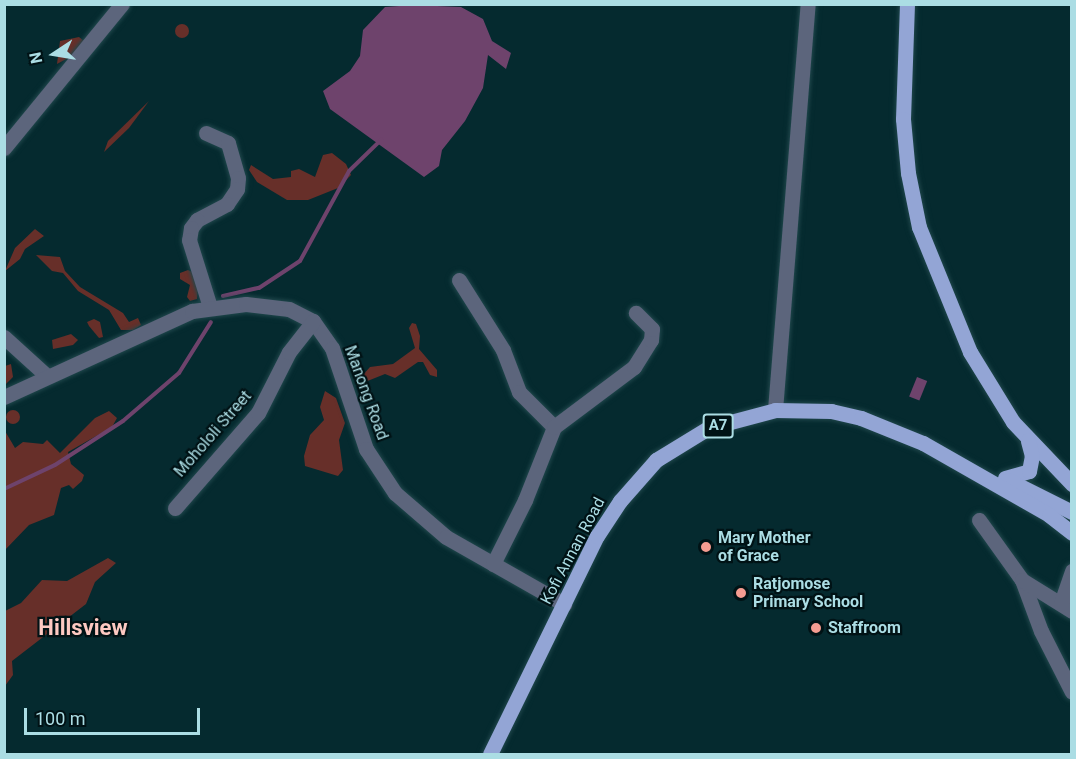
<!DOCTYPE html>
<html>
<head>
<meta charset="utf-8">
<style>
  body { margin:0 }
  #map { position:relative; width:1076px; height:759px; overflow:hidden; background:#052a2f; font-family:Roboto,sans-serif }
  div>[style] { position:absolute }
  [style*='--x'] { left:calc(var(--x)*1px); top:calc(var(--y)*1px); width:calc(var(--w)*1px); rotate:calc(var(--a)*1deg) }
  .green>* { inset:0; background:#672f29 }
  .round { border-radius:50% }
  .water>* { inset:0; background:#6e436c; transform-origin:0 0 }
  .stream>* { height:4px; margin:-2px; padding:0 2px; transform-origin:2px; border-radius:2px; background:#6e436c }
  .roads { filter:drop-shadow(0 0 2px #20474c) drop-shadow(0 0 2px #20474c) }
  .minor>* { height:15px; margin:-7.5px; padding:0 7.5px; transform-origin:7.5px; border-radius:7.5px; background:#5c657c }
  .major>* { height:15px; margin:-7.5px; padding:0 7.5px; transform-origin:7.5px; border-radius:7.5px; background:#93a5d5 }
  .dots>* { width:16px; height:16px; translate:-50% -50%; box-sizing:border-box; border:3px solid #001215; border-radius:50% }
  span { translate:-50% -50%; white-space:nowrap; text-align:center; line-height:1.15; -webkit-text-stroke:4.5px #001215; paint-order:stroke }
  .shield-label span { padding:2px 4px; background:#001215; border:2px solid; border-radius:4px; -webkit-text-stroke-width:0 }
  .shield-label { font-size:15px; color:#abdde4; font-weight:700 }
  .street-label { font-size:16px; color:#abdde4 }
  .poi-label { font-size:16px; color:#abdde4; font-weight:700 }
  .left { translate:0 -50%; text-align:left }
  .district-label { font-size:22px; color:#fdc9c2; font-weight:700 }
  .frame { position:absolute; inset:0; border:6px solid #abdde4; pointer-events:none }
  .north { position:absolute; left:24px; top:24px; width:60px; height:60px; -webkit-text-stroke:4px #001215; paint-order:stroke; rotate:258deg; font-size:16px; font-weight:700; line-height:24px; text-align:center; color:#abdde4 }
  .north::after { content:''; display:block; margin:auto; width:21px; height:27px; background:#abdde4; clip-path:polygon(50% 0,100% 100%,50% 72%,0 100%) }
  .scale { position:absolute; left:24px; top:708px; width:176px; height:27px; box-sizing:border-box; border:3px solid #abdde4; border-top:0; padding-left:8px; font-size:18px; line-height:21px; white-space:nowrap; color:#abdde4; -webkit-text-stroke:4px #001215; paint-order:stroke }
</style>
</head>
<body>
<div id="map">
  <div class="green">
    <i class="round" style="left:175px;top:24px;width:14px;height:14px"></i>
    <i style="clip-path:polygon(79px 37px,84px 41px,72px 56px,57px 64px,60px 41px)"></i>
    <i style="clip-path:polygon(149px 101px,129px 128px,104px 152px,108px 141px)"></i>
    <i style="clip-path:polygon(332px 153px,346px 164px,351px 175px,338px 188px,308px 200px,287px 200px,257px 182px,249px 170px,251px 165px,273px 179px,291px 177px,291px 171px,299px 169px,315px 177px,323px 155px)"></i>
    <i style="clip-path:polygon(35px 229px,44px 236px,25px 249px,20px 259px,5px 271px,15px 248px)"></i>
    <i style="clip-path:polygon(36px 255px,60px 257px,65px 271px,80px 287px,123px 313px,129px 322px,138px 318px,141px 325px,133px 330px,121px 330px,109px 310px,78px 291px,63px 273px,52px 271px)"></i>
    <i style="clip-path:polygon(188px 270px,192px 272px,198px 288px,197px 299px,190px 301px,187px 297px,190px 285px,180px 279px,180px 273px)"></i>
    <i style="clip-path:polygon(94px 319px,100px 322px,103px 337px,99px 338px,89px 326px,87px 322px)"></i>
    <i style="clip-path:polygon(412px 323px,416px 324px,420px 336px,419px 349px,437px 370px,437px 377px,430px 375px,423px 362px,418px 362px,395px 378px,385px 374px,365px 382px,362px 376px,370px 367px,393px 364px,415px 348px,409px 328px)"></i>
    <i style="clip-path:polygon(71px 334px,78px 340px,73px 345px,53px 349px,52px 340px)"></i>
    <i style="clip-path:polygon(11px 364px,13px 377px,5px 385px,5px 366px)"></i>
    <i style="clip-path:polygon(325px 391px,336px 398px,345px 423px,339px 440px,343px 470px,338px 476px,305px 466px,304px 456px,310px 435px,324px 420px,320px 407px)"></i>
    <i class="round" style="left:6px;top:410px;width:14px;height:14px"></i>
    <i style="clip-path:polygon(109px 411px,117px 418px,112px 427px,68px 452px,71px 464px,84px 475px,82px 481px,73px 489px,69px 485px,61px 488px,54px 515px,29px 525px,5px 550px,5px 431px,15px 448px,23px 442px,43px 444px,47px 440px,60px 453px,95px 418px)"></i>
    <i style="clip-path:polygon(108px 558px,116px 563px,95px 582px,86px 604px,12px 661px,13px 675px,5px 686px,5px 611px,21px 603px,42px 580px,67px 581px)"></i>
  </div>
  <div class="water">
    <i style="clip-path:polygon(413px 5px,461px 7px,483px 19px,492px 41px,511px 53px,506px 69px,488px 55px,483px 88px,465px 121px,442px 150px,439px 166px,424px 177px,330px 109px,323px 91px,350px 71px,360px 56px,363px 30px,385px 7px)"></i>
    <i style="left:917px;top:377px;width:11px;height:21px;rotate:22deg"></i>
  </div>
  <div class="stream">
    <i style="--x:223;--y:296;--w:37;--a:-13"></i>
    <i style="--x:259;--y:288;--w:49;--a:-33.4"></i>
    <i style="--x:300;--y:261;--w:102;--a:-61.4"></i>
    <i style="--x:349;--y:171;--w:45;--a:-44.1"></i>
    <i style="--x:4;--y:489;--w:56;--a:-25.2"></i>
    <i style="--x:55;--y:465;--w:81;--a:-32.9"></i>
    <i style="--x:123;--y:421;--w:74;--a:-40.6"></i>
    <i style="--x:179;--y:373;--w:60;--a:-57.9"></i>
  </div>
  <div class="roads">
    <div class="minor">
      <i style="--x:206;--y:133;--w:24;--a:24"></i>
      <i style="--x:228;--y:143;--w:36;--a:74"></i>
      <i style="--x:238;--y:178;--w:11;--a:95"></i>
      <i style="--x:237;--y:189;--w:18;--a:124"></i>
      <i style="--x:227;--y:204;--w:34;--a:152"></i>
      <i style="--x:197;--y:220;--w:10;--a:127"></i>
      <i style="--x:191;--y:228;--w:12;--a:99"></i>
      <i style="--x:189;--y:240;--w:70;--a:72.6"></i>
      <i style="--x:4;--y:148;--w:186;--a:-50.7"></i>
      <i style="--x:459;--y:280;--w:83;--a:57.8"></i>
      <i style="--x:503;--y:350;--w:45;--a:69.1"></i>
      <i style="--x:519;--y:392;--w:49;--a:45"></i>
      <i style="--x:4;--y:337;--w:58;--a:42.2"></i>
      <i style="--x:4;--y:397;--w:207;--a:-24.6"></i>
      <i style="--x:192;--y:311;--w:54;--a:-7.4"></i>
      <i style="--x:246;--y:304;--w:43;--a:6.6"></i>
      <i style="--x:289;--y:309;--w:27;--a:27"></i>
      <i style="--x:313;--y:321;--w:33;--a:55"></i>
      <i style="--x:332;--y:348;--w:107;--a:71.4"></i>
      <i style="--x:366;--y:449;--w:53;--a:56.6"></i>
      <i style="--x:395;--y:493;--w:67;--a:40.8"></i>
      <i style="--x:446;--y:537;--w:136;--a:29.6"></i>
      <i style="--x:775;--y:410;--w:407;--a:-85.4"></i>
      <i style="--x:175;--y:508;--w:126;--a:-48.9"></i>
      <i style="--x:258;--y:413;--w:68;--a:-63.1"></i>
      <i style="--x:289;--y:352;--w:39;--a:-52"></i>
      <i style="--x:979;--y:520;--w:74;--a:54.4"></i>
      <i style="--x:1022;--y:580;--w:54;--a:69.6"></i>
      <i style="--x:1041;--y:631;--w:68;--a:63.1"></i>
      <i style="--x:493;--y:564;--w:72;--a:-63.4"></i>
      <i style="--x:525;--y:500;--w:79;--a:-68.3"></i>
      <i style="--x:554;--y:427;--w:100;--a:-36.9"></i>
      <i style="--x:634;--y:367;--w:32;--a:-58"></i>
      <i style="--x:651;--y:340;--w:11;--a:-85"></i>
      <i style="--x:652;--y:329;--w:23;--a:-135"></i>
      <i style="--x:1022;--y:580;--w:59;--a:31.8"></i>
      <i style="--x:1061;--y:603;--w:34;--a:-71"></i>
    </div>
    <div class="major">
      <i style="--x:907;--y:4;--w:115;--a:92"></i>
      <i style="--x:903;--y:119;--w:54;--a:84.7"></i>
      <i style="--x:908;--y:173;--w:55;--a:78.5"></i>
      <i style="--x:919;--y:227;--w:135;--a:67.8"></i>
      <i style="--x:970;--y:352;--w:82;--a:58.4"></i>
      <i style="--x:1013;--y:422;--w:86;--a:46.4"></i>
      <i style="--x:1005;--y:478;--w:25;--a:-16"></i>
      <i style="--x:1029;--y:471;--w:15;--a:-79"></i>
      <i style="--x:1032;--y:456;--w:16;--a:-105"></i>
      <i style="--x:1008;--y:480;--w:72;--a:26.6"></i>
      <i style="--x:490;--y:754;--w:243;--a:-63.9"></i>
      <i style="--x:597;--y:536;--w:42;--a:-56.7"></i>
      <i style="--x:620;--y:501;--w:55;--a:-48.7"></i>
      <i style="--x:656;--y:460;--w:61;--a:-31.6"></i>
      <i style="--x:708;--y:428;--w:69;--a:-15"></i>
      <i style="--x:775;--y:410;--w:56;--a:1"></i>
      <i style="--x:831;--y:411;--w:31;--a:13"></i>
      <i style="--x:861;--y:418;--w:67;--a:22"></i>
      <i style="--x:923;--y:443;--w:145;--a:29.7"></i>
      <i style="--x:1049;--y:515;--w:29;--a:38"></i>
    </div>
  </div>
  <div class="dots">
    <i style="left:706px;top:547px;background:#f59c91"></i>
    <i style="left:741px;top:593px;background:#f59c91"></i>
    <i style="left:816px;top:628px;background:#f59c91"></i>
  </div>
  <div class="shield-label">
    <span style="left:718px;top:426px">A7</span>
  </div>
  <div class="street-label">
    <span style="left:366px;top:393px;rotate:70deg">Manong Road</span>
    <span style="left:213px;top:434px;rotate:-49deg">Mohololi Street</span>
    <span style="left:573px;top:551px;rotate:-62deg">Kofi Annan Road</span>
  </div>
  <div class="poi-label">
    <span class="left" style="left:718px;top:547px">Mary Mother<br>of Grace</span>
    <span class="left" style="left:753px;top:593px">Ratjomose<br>Primary School</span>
    <span class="left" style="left:828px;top:628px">Staffroom</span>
  </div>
  <div class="district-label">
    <span style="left:83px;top:628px">Hillsview</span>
  </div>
  <div class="frame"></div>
  <div class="north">N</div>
  <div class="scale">100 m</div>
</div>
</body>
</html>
